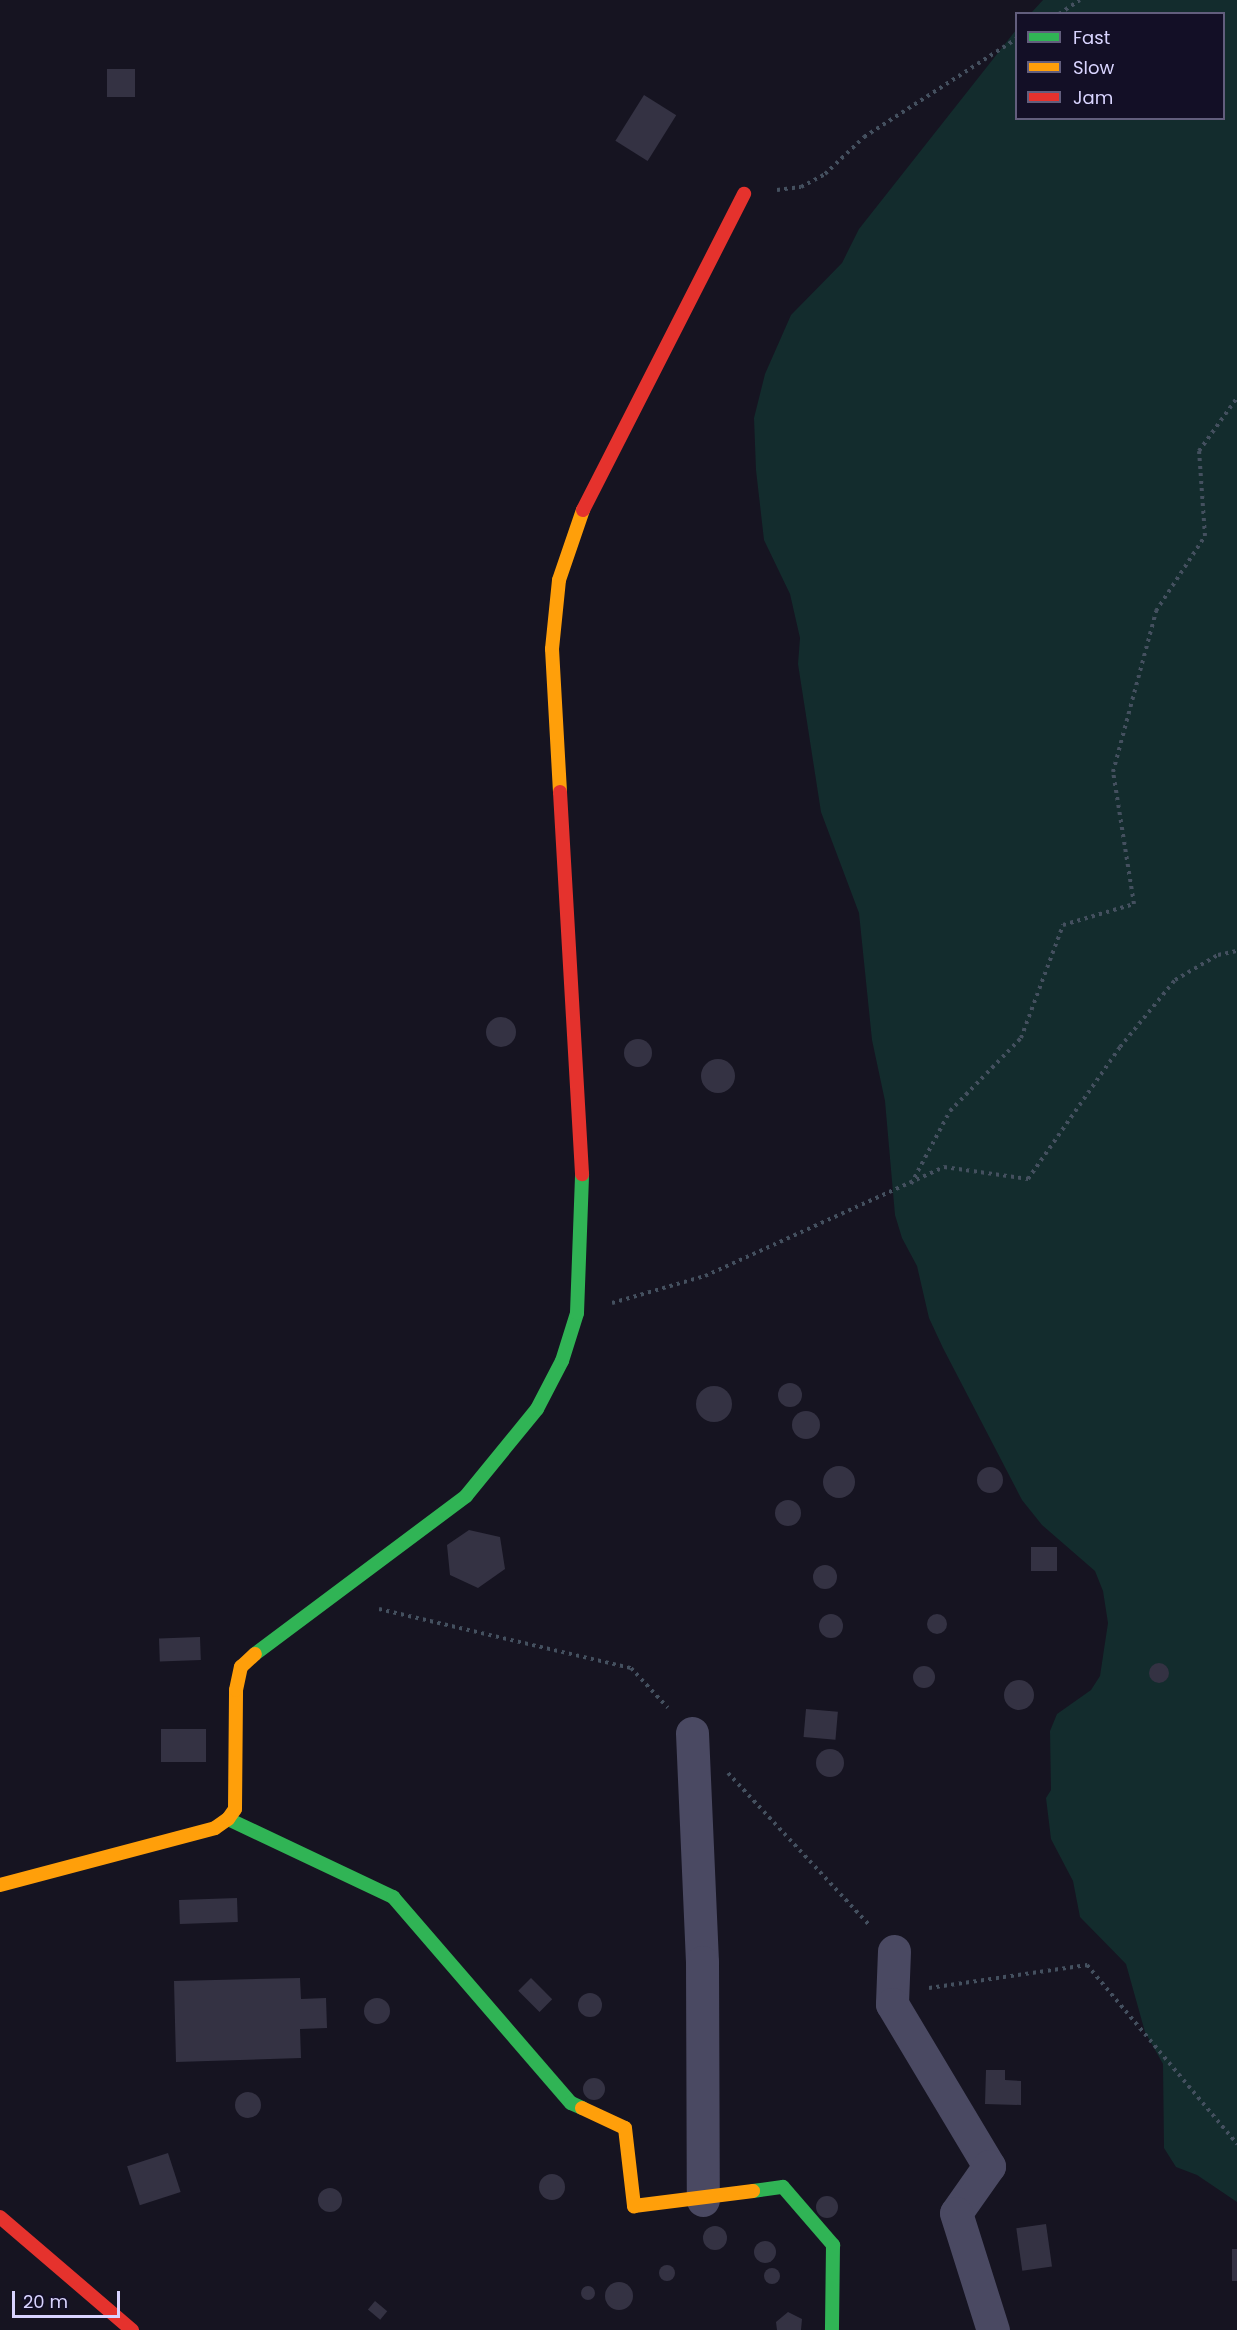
<!DOCTYPE html>
<html>
<head>
<meta charset="utf-8">
<style>
  body { margin:0 }
  #map { position:relative; width:1237px; height:2330px; overflow:hidden; background:#161421; font-family:Poppins,sans-serif }
  div>[style] { position:absolute }
  [style*='--x'] { left:calc(var(--x)*1px); top:calc(var(--y)*1px); width:calc(var(--w)*1px); rotate:calc(var(--a)*1deg) }
  .green>* { inset:0; background:#132c2d }
  .building>* { inset:0; background:#343243; transform-origin:0 0 }
  .round { border-radius:50% }
  .path>* { height:4px; margin-top:-2px; transform-origin:0; background:repeating-linear-gradient(90deg,#44505f 0 3px,transparent 0 7.5px) }
  .street>* { height:33px; margin:-16.5px; padding:0 16.5px; transform-origin:16.5px; border-radius:16.5px; background:#4a4962 }
  .fast>* { height:14px; margin:-7px; padding:0 7px; transform-origin:7px; border-radius:7px; background:#30b455 }
  .slow>* { height:14px; margin:-7px; padding:0 7px; transform-origin:7px; border-radius:7px; background:#ff9f0a }
  .jam>* { height:14px; margin:-7px; padding:0 7px; transform-origin:7px; border-radius:7px; background:#e5322d }
  span { translate:-50% -50%; white-space:nowrap; text-align:center; line-height:1.15; -webkit-text-stroke:4.5px #130f26; paint-order:stroke }
  .legend { position:absolute; left:1015px; top:12px; width:210px; height:108px; box-sizing:border-box; background:#130f26; border:2px solid #625e7d; margin:0; padding:8px 10px; list-style:none; font-size:18px; color:#d9d4ff }
  .legend li { display:flex; align-items:center; gap:12px; height:30px }
  .legend b { width:30px; border:2px solid #625e7d }
  .scale { position:absolute; left:12px; top:2291px; width:108px; height:27px; box-sizing:border-box; border:3px solid #d9d4ff; border-top:0; padding-left:8px; font-size:18px; line-height:21px; white-space:nowrap; color:#d9d4ff; -webkit-text-stroke:4px #130f26; paint-order:stroke }
</style>
</head>
<body>
<div id="map">
  <div class="green">
    <i style="clip-path:polygon(1043px 0,1237px 0,1237px 2202px,1197px 2175px,1176px 2167px,1164px 2148px,1163px 2064px,1145px 2032px,1126px 1964px,1080px 1917px,1073px 1881px,1051px 1839px,1046px 1798px,1051px 1790px,1050px 1731px,1057px 1714px,1091px 1690px,1100px 1676px,1108px 1623px,1103px 1591px,1095px 1571px,1042px 1525px,1022px 1500px,943px 1348px,929px 1318px,917px 1266px,902px 1238px,895px 1215px,885px 1101px,872px 1040px,859px 913px,821px 812px,798px 664px,800px 638px,790px 594px,764px 540px,756px 470px,754px 418px,765px 374px,791px 315px,842px 263px,859px 229px,1016px 30px,1016px 118px,1224px 118px,1224px 14px,1031px 13px)"></i>
  </div>
  <div class="building">
    <i style="left:135px;top:69px;width:28px;height:28px;rotate:90deg"></i>
    <i style="left:644px;top:95px;width:38px;height:54px;rotate:32deg"></i>
    <i class="round" style="left:486px;top:1017px;width:30px;height:30px"></i>
    <i class="round" style="left:624px;top:1039px;width:28px;height:28px"></i>
    <i class="round" style="left:701px;top:1059px;width:34px;height:34px"></i>
    <i class="round" style="left:778px;top:1383px;width:24px;height:24px"></i>
    <i class="round" style="left:696px;top:1386px;width:36px;height:36px"></i>
    <i class="round" style="left:792px;top:1411px;width:28px;height:28px"></i>
    <i class="round" style="left:823px;top:1466px;width:32px;height:32px"></i>
    <i class="round" style="left:977px;top:1467px;width:26px;height:26px"></i>
    <i class="round" style="left:775px;top:1500px;width:26px;height:26px"></i>
    <i style="clip-path:polygon(469px 1530px,500px 1537px,505px 1569px,478px 1588px,450px 1575px,447px 1545px)"></i>
    <i style="left:1031px;top:1547px;width:26px;height:24px"></i>
    <i class="round" style="left:813px;top:1565px;width:24px;height:24px"></i>
    <i class="round" style="left:927px;top:1614px;width:20px;height:20px"></i>
    <i class="round" style="left:819px;top:1614px;width:24px;height:24px"></i>
    <i style="left:200px;top:1637px;width:23px;height:41px;rotate:88deg"></i>
    <i class="round" style="left:1149px;top:1663px;width:20px;height:20px"></i>
    <i class="round" style="left:913px;top:1666px;width:22px;height:22px"></i>
    <i class="round" style="left:1004px;top:1680px;width:30px;height:30px"></i>
    <i style="left:806px;top:1709px;width:32px;height:28px;rotate:5deg"></i>
    <i style="left:161px;top:1729px;width:45px;height:33px"></i>
    <i class="round" style="left:816px;top:1749px;width:28px;height:28px"></i>
    <i style="left:237px;top:1898px;width:24px;height:58px;rotate:88deg"></i>
    <i style="clip-path:polygon(300px 1978px,301px 1999px,326px 1998px,327px 2028px,300px 2029px,301px 2058px,176px 2062px,174px 1981px)"></i>
    <i style="left:531px;top:1978px;width:30px;height:18px;rotate:45deg"></i>
    <i class="round" style="left:578px;top:1993px;width:24px;height:24px"></i>
    <i class="round" style="left:364px;top:1998px;width:26px;height:26px"></i>
    <i style="clip-path:polygon(986px 2070px,1005px 2070px,1005px 2080px,1021px 2081px,1021px 2105px,985px 2104px)"></i>
    <i class="round" style="left:583px;top:2078px;width:22px;height:22px"></i>
    <i class="round" style="left:235px;top:2092px;width:26px;height:26px"></i>
    <i style="left:168px;top:2153px;width:41px;height:43px;rotate:72deg"></i>
    <i class="round" style="left:539px;top:2174px;width:26px;height:26px"></i>
    <i class="round" style="left:318px;top:2188px;width:24px;height:24px"></i>
    <i class="round" style="left:816px;top:2196px;width:22px;height:22px"></i>
    <i style="left:1046px;top:2224px;width:43px;height:30px;rotate:82deg"></i>
    <i class="round" style="left:703px;top:2226px;width:24px;height:24px"></i>
    <i class="round" style="left:754px;top:2241px;width:22px;height:22px"></i>
    <i style="left:1232px;top:2249px;width:5px;height:32px"></i>
    <i class="round" style="left:659px;top:2265px;width:16px;height:16px"></i>
    <i class="round" style="left:764px;top:2268px;width:16px;height:16px"></i>
    <i class="round" style="left:605px;top:2282px;width:28px;height:28px"></i>
    <i class="round" style="left:581px;top:2286px;width:14px;height:14px"></i>
    <i style="left:375px;top:2301px;width:16px;height:11px;rotate:40deg"></i>
    <i style="clip-path:polygon(788px 2312px,802px 2319px,801px 2330px,777px 2330px,776px 2322px)"></i>
  </div>
  <div class="path">
    <i style="--x:1059;--y:14;--w:25;--a:-34"></i>
    <i style="--x:777;--y:190;--w:24;--a:-7"></i>
    <i style="--x:801;--y:187;--w:27;--a:-28"></i>
    <i style="--x:825;--y:174;--w:54;--a:-43.5"></i>
    <i style="--x:864;--y:137;--w:181;--a:-32.8"></i>
    <i style="--x:911;--y:1184;--w:83;--a:-61.9"></i>
    <i style="--x:950;--y:1111;--w:102;--a:-45.8"></i>
    <i style="--x:1021;--y:1038;--w:121;--a:-69.6"></i>
    <i style="--x:1063;--y:925;--w:74;--a:-16.5"></i>
    <i style="--x:1134;--y:904;--w:134;--a:-99"></i>
    <i style="--x:1113;--y:772;--w:167;--a:-75"></i>
    <i style="--x:1156;--y:611;--w:90;--a:-56.8"></i>
    <i style="--x:1205;--y:536;--w:85;--a:-94"></i>
    <i style="--x:1199;--y:451;--w:65;--a:-54.4"></i>
    <i style="--x:612;--y:1303;--w:97;--a:-16.2"></i>
    <i style="--x:705;--y:1276;--w:263;--a:-24.5"></i>
    <i style="--x:944;--y:1167;--w:85;--a:8.1"></i>
    <i style="--x:1028;--y:1179;--w:161;--a:-55.1"></i>
    <i style="--x:1120;--y:1047;--w:87;--a:-50.6"></i>
    <i style="--x:1175;--y:980;--w:50;--a:-30.2"></i>
    <i style="--x:1218;--y:955;--w:19;--a:-12"></i>
    <i style="--x:379;--y:1609;--w:259;--a:13.2"></i>
    <i style="--x:631;--y:1668;--w:54;--a:47.2"></i>
    <i style="--x:728;--y:1773;--w:209;--a:47.1"></i>
    <i style="--x:929;--y:1988;--w:160;--a:-8.3"></i>
    <i style="--x:1087;--y:1965;--w:234;--a:50"></i>
  </div>
  <div class="street">
    <i style="--x:692;--y:1733;--w:229;--a:87.5"></i>
    <i style="--x:702;--y:1962;--w:238;--a:89.8"></i>
    <i style="--x:894;--y:1951;--w:53;--a:92.2"></i>
    <i style="--x:892;--y:2004;--w:189;--a:59.1"></i>
    <i style="--x:989;--y:2166;--w:57;--a:125.1"></i>
    <i style="--x:956;--y:2213;--w:123;--a:72.5"></i>
  </div>
  <div class="fast">
    <i style="--x:255;--y:1654;--w:264;--a:-36.8"></i>
    <i style="--x:466;--y:1496;--w:112;--a:-50.8"></i>
    <i style="--x:537;--y:1409;--w:54;--a:-62.5"></i>
    <i style="--x:562;--y:1361;--w:50;--a:-72.6"></i>
    <i style="--x:577;--y:1313;--w:139;--a:-87.9"></i>
    <i style="--x:228;--y:1819;--w:183;--a:25.3"></i>
    <i style="--x:393;--y:1897;--w:272;--a:49.2"></i>
    <i style="--x:571;--y:2103;--w:12;--a:24"></i>
    <i style="--x:753;--y:2191;--w:30;--a:-8"></i>
    <i style="--x:783;--y:2187;--w:77;--a:49.2"></i>
    <i style="--x:833;--y:2245;--w:85;--a:90.7"></i>
  </div>
  <div class="slow">
    <i style="--x:560;--y:792;--w:143;--a:-93.2"></i>
    <i style="--x:552;--y:649;--w:69;--a:-84.2"></i>
    <i style="--x:559;--y:580;--w:74;--a:-71.1"></i>
    <i style="--x:0;--y:1885;--w:222;--a:-14.8"></i>
    <i style="--x:215;--y:1828;--w:16;--a:-35"></i>
    <i style="--x:228;--y:1819;--w:12;--a:-55"></i>
    <i style="--x:235;--y:1809;--w:119;--a:-89.5"></i>
    <i style="--x:236;--y:1690;--w:24;--a:-78"></i>
    <i style="--x:241;--y:1667;--w:19;--a:-43"></i>
    <i style="--x:582;--y:2108;--w:47;--a:24.9"></i>
    <i style="--x:625;--y:2128;--w:79;--a:83.4"></i>
    <i style="--x:634;--y:2206;--w:120;--a:-7.2"></i>
  </div>
  <div class="jam">
    <i style="--x:583;--y:510;--w:355;--a:-63"></i>
    <i style="--x:560;--y:792;--w:383;--a:86.7"></i>
    <i style="--x:0;--y:2217;--w:174;--a:40.6"></i>
  </div>
  <ul class="legend">
  <li><b style="height:8px;background:#30b455"></b>Fast</li>
  <li><b style="height:8px;background:#ff9f0a"></b>Slow</li>
  <li><b style="height:8px;background:#e5322d"></b>Jam</li>
  </ul>
  <div class="scale">20 m</div>
</div>
</body>
</html>
